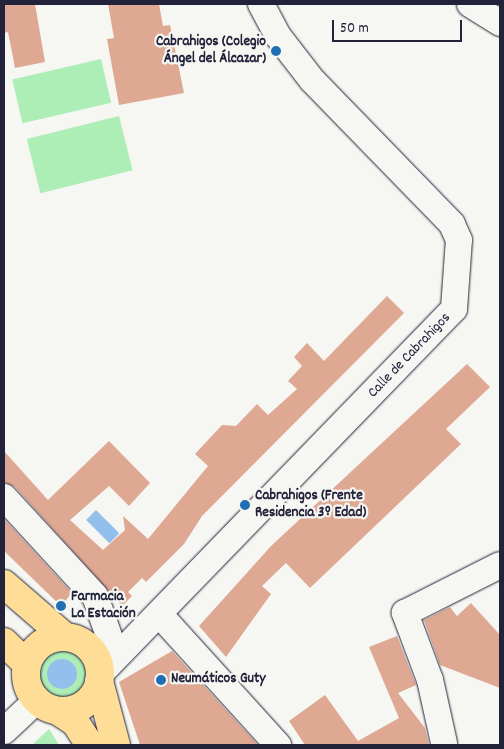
<!DOCTYPE html>
<html>
<head>
<meta charset="utf-8">
<style>
  body { margin:0 }
  #map { position:relative; width:504px; height:749px; overflow:hidden; background:#f6f6f2; font-family:Dekko,sans-serif }
  div>[style] { position:absolute }
  [style*='--x'] { left:calc(var(--x)*1px); top:calc(var(--y)*1px); width:calc(var(--w)*1px); rotate:calc(var(--a)*1deg) }
  .green>* { inset:0; background:#adedb6; transform-origin:0 0 }
  .round { border-radius:50% }
  .water>* { inset:0; background:#92bfeb; transform-origin:0 0 }
  .building>* { inset:0; background:#dea893 }
  .roads { filter:drop-shadow(0 0 1px #22223b) drop-shadow(0 0 1px #22223b) }
  .minor>* { height:26px; margin:-13px; padding:0 13px; transform-origin:13px; border-radius:13px; background:#f6f6f2 }
  .major>* { height:28px; margin:-14px; padding:0 14px; transform-origin:14px; border-radius:14px; background:#fedd96 }
  .major>.ring { margin:-14px; padding:0; box-sizing:content-box; background:none; border:28px solid #fedd96; border-radius:50% }
  .dots>* { width:14px; height:14px; translate:-50% -50%; box-sizing:border-box; border:2px solid #f6f6f2; border-radius:50% }
  span { translate:-50% -50%; white-space:nowrap; text-align:center; line-height:1.15; -webkit-text-stroke:4.5px #f6f6f2; paint-order:stroke }
  .poi-label { font-size:15px; color:#22223b; font-weight:700 }
  .right { translate:-100% -50%; text-align:right }
  .left { translate:0 -50%; text-align:left }
  .street-label { font-size:15px; color:#22223b }
  .frame { position:absolute; inset:0; border:5px solid #22223b; pointer-events:none }
  .scale { position:absolute; left:332px; top:20px; width:130px; height:22px; box-sizing:border-box; border:2px solid #22223b; border-top:0; padding-left:6px; font-size:15px; line-height:18px; white-space:nowrap; color:#22223b; -webkit-text-stroke:4px #f6f6f2; paint-order:stroke }
</style>
</head>
<body>
<div id="map">
  <div class="green">
    <i style="left:101px;top:59px;width:45px;height:91px;rotate:77deg"></i>
    <i style="left:119px;top:116px;width:56px;height:95px;rotate:76deg"></i>
    <i class="round" style="left:38px;top:650px;width:48px;height:48px"></i>
    <i style="clip-path:polygon(49px 729px,59px 745px,32px 745px)"></i>
  </div>
  <div class="water">
    <i style="left:96px;top:510px;width:33px;height:14px;rotate:45deg"></i>
    <i class="round" style="left:47px;top:659px;width:30px;height:30px"></i>
  </div>
  <div class="building">
    <i style="clip-path:polygon(4px 4px,35px 4px,45px 62px,15px 68px,8px 32px,4px 33px)"></i>
    <i style="clip-path:polygon(108px 4px,159px 4px,163px 26px,170px 25px,184px 93px,119px 105px,107px 39px,114px 38px)"></i>
    <i style="clip-path:polygon(387px 296px,404px 313px,202px 516px,184px 544px,146px 582px,142px 578px,128px 592px,132px 596px,122px 606px,15px 487px,4px 482px,4px 451px,48px 500px,109px 441px,150px 483px,129px 506px,109px 486px,70px 520px,103px 550px,125px 530px,123px 516px,148px 539px,208px 466px,195px 454px,222px 425px,236px 426px,257px 404px,268px 415px,297px 389px,288px 381px,302px 366px,294px 357px,307px 343px,324px 361px)"></i>
    <i style="clip-path:polygon(467px 364px,490px 387px,446px 429px,461px 444px,310px 588px,286px 563px,262px 586px,271px 594px,226px 657px,199px 626px,271px 546px)"></i>
    <i style="clip-path:polygon(4px 519px,72px 593px,61px 606px,4px 551px)"></i>
    <i style="clip-path:polygon(471px 603px,500px 635px,500px 688px,440px 665px,424px 620px,450px 607px,457px 616px)"></i>
    <i style="clip-path:polygon(397px 636px,416px 685px,398px 693px,425px 728px,429px 745px,305px 745px,289px 721px,325px 695px,358px 741px,399px 718px,369px 647px)"></i>
    <i style="clip-path:polygon(172px 651px,258px 745px,140px 745px,119px 682px)"></i>
  </div>
  <div class="roads">
    <div class="minor">
      <i style="--x:470;--y:4;--w:36;--a:32"></i>
      <i style="--x:4;--y:497;--w:134;--a:47.4"></i>
      <i style="--x:95;--y:596;--w:49;--a:70.8"></i>
      <i style="--x:160;--y:615;--w:176;--a:47.8"></i>
      <i style="--x:100;--y:674;--w:508;--a:-45.88"></i>
      <i style="--x:454;--y:309;--w:69;--a:-85.9"></i>
      <i style="--x:459;--y:240;--w:17;--a:-114"></i>
      <i style="--x:452;--y:224;--w:201;--a:-134.2"></i>
      <i style="--x:312;--y:80;--w:56;--a:-127.7"></i>
      <i style="--x:278;--y:36;--w:36;--a:-118"></i>
      <i style="--x:4;--y:731;--w:45;--a:-43.2"></i>
      <i style="--x:444;--y:743;--w:65;--a:-102.5"></i>
      <i style="--x:430;--y:680;--w:72;--a:-110.5"></i>
      <i style="--x:405;--y:613;--w:106;--a:-26.8"></i>
    </div>
    <div class="major">
      <i style="--x:4;--y:584;--w:79;--a:40.9"></i>
      <i class="ring" style="left:26px;top:637px;width:46px;height:46px"></i>
      <i style="--x:4;--y:642;--w:32;--a:44"></i>
      <i style="--x:99;--y:681;--w:66;--a:75.1"></i>
      <i style="--x:58;--y:711;--w:20;--a:33"></i>
      <i style="--x:75;--y:722;--w:27;--a:57"></i>
    </div>
  </div>
  <div class="dots">
    <i style="left:276px;top:51px;background:#1f6fb2"></i>
    <i style="left:245px;top:505px;background:#1f6fb2"></i>
    <i style="left:61px;top:606px;background:#1f6fb2"></i>
    <i style="left:161px;top:680px;background:#1f6fb2"></i>
  </div>
  <div class="poi-label">
    <span class="right" style="left:266px;top:51px">Cabrahigos (Colegio<br>Ángel del Álcazar)</span>
    <span class="left" style="left:255px;top:505px">Cabrahigos (Frente<br>Residencia 3º Edad)</span>
    <span class="left" style="left:71px;top:606px">Farmacia<br>La Estación</span>
    <span class="left" style="left:171px;top:680px">Neumáticos Guty</span>
  </div>
  <div class="street-label">
    <span style="left:410px;top:356px;rotate:-46deg">Calle de Cabrahigos</span>
  </div>
  <div class="frame"></div>
  <div class="scale">50 m</div>
</div>
</body>
</html>
